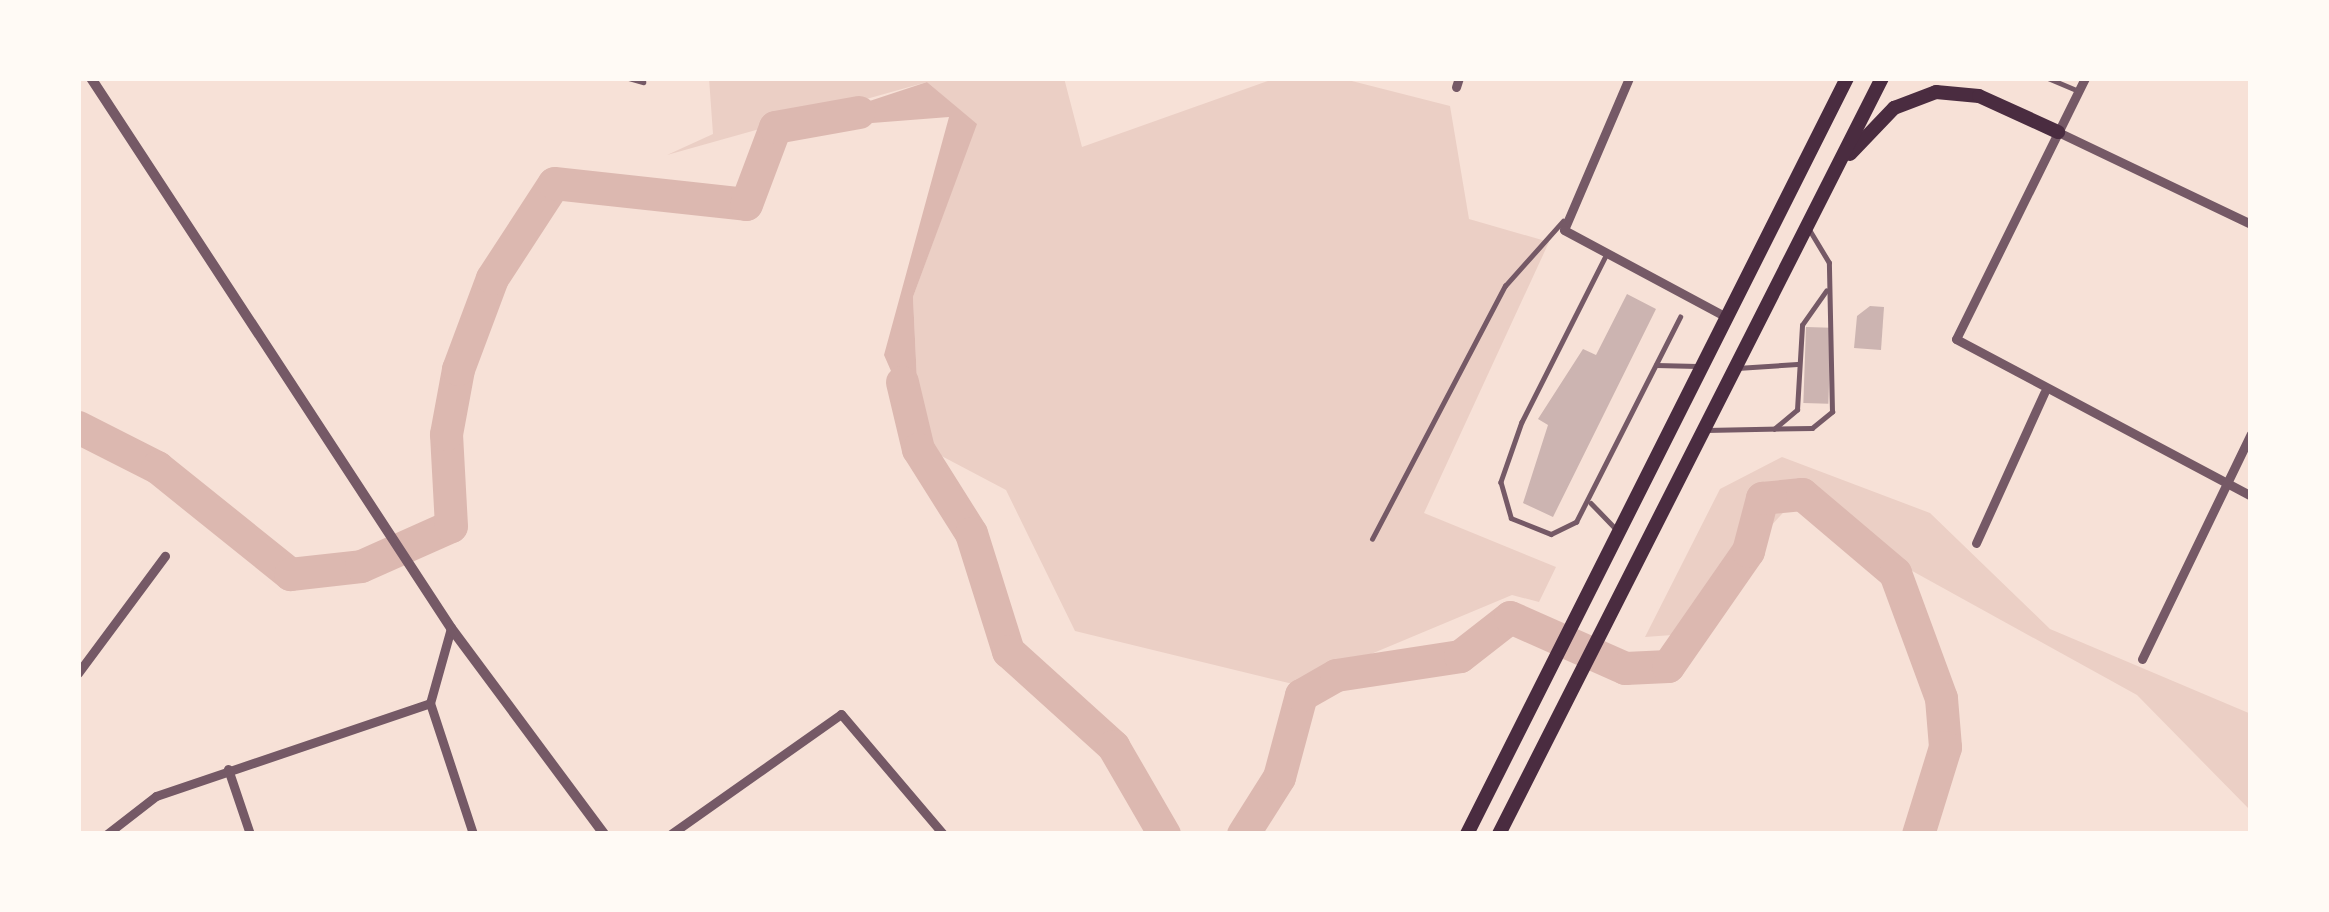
<!DOCTYPE html>
<html>
<head>
<meta charset="utf-8">
<style>
  body { margin:0 }
  #map { position:relative; width:2329px; height:912px; overflow:hidden; background:#f7e1d7; font-family:"Titillium Web",sans-serif }
  div>[style] { position:absolute }
  [style*='--x'] { left:calc(var(--x)*1px); top:calc(var(--y)*1px); width:calc(var(--w)*1px); rotate:calc(var(--a)*1deg) }
  .green>* { inset:0; background:#ebcfc5 }
  .water>* { inset:0; background:#dcb8b0 }
  .river>* { height:33px; margin:-16.5px; padding:0 16.5px; transform-origin:16.5px; border-radius:16.5px; background:#dcb8b0 }
  .building>* { inset:0; background:#ccb4b1; transform-origin:0 0 }
  .service>* { height:4.5px; margin:-2.25px; padding:0 2.25px; transform-origin:2.25px; border-radius:2.25px; background:#755966 }
  .minor>* { height:9px; margin:-4.5px; padding:0 4.5px; transform-origin:4.5px; border-radius:4.5px; background:#755966 }
  .tertiary>* { height:10px; margin:-5px; padding:0 5px; transform-origin:5px; border-radius:5px; background:#755966 }
  .trunk>* { height:14px; margin:-7px; padding:0 7px; transform-origin:7px; border-radius:7px; background:#4a2c40 }
  span { translate:-50% -50%; white-space:nowrap; text-align:center; line-height:1.15; -webkit-text-stroke:9px #fffaf5; paint-order:stroke }
  .frame { position:absolute; inset:0; border:81px solid #fffaf5; pointer-events:none }
</style>
</head>
<body>
<div id="map">
  <div class="green">
    <i style="clip-path:polygon(709px 78px,1064px 78px,1082px 147px,1276px 78px,1340px 78px,1450px 106px,1469px 219px,1549px 242px,1424px 513px,1556px 567px,1539px 602px,1512px 595px,1297px 685px,1075px 631px,1006px 490px,934px 452px,918px 402px,913px 297px,976px 124px,927px 82px,667px 155px,713px 134px)"></i>
    <i style="clip-path:polygon(1782px 457px,1930px 513px,2050px 629px,2251px 714px,2251px 811px,2137px 695px,1791px 504px,1672px 635px,1645px 637px,1720px 489px)"></i>
  </div>
  <div class="water">
    <i style="clip-path:polygon(927px 82px,977px 124px,913px 297px,918px 402px,942px 476px,998px 563px,1000px 583px,987px 590px,884px 355px,949px 117px,782px 130px)"></i>
  </div>
  <div class="river">
    <i style="--x:902;--y:382;--w:69;--a:76.6"></i>
    <i style="--x:918;--y:449;--w:99;--a:57.8"></i>
    <i style="--x:971;--y:533;--w:124;--a:72.6"></i>
    <i style="--x:1008;--y:651;--w:142;--a:42.1"></i>
    <i style="--x:1113;--y:746;--w:102;--a:59.9"></i>
    <i style="--x:78;--y:427;--w:89;--a:26.9"></i>
    <i style="--x:157;--y:467;--w:171;--a:38.8"></i>
    <i style="--x:290;--y:574;--w:71;--a:-6.4"></i>
    <i style="--x:361;--y:566;--w:98;--a:-24"></i>
    <i style="--x:451;--y:526;--w:92;--a:-93.1"></i>
    <i style="--x:446;--y:434;--w:66;--a:-79.5"></i>
    <i style="--x:458;--y:369;--w:97;--a:-69.5"></i>
    <i style="--x:492;--y:278;--w:113;--a:-56.9"></i>
    <i style="--x:554;--y:183;--w:193;--a:6.2"></i>
    <i style="--x:746;--y:204;--w:82;--a:-69.4"></i>
    <i style="--x:775;--y:127;--w:85;--a:-10.1"></i>
    <i style="--x:1243;--y:834;--w:67;--a:-57.7"></i>
    <i style="--x:1279;--y:777;--w:85;--a:-75"></i>
    <i style="--x:1301;--y:695;--w:40;--a:-29.7"></i>
    <i style="--x:1336;--y:675;--w:125;--a:-8.7"></i>
    <i style="--x:1460;--y:656;--w:63;--a:-38"></i>
    <i style="--x:1510;--y:617;--w:126;--a:23.9"></i>
    <i style="--x:1625;--y:668;--w:43;--a:-2.7"></i>
    <i style="--x:1668;--y:666;--w:140;--a:-55.2"></i>
    <i style="--x:1748;--y:551;--w:55;--a:-75.2"></i>
    <i style="--x:1762;--y:498;--w:40;--a:-5.7"></i>
    <i style="--x:1802;--y:494;--w:122;--a:40.3"></i>
    <i style="--x:1895;--y:573;--w:133;--a:69.8"></i>
    <i style="--x:1941;--y:698;--w:49;--a:85.3"></i>
    <i style="--x:1945;--y:747;--w:91;--a:107.2"></i>
  </div>
  <div class="building">
    <i style="clip-path:polygon(1627px 294px,1656px 309px,1553px 517px,1523px 503px,1548px 425px,1538px 419px,1583px 349px,1596px 355px)"></i>
    <i style="clip-path:polygon(1870px 306px,1884px 307px,1881px 350px,1854px 348px,1857px 316px)"></i>
    <i style="left:1806px;top:327px;width:25px;height:76px;rotate:2deg"></i>
  </div>
  <div class="service">
    <i style="--x:629;--y:78;--w:15;--a:16"></i>
    <i style="--x:2048;--y:78;--w:33;--a:23"></i>
    <i style="--x:1606;--y:256;--w:186;--a:116.8"></i>
    <i style="--x:1522;--y:422;--w:64;--a:109.3"></i>
    <i style="--x:1501;--y:482;--w:37;--a:74"></i>
    <i style="--x:1511;--y:518;--w:43;--a:21.8"></i>
    <i style="--x:1551;--y:534;--w:28;--a:-26"></i>
    <i style="--x:1576;--y:522;--w:230;--a:-63.1"></i>
    <i style="--x:1656;--y:365;--w:41;--a:1.4"></i>
    <i style="--x:1737;--y:368;--w:60;--a:-3.8"></i>
    <i style="--x:1774;--y:429;--w:30;--a:-40"></i>
    <i style="--x:1797;--y:410;--w:85;--a:-86.6"></i>
    <i style="--x:1802;--y:325;--w:42;--a:-54.8"></i>
    <i style="--x:1706;--y:430;--w:106;--a:-1.1"></i>
    <i style="--x:1812;--y:428;--w:26;--a:-39"></i>
    <i style="--x:1832;--y:412;--w:149;--a:-91.2"></i>
    <i style="--x:1829;--y:263;--w:37;--a:-121"></i>
    <i style="--x:1591;--y:503;--w:36;--a:46"></i>
    <i style="--x:1372;--y:539;--w:286;--a:-62.3"></i>
    <i style="--x:1505;--y:286;--w:87;--a:-48.3"></i>
  </div>
  <div class="minor">
    <i style="--x:1629;--y:78;--w:165;--a:113.2"></i>
    <i style="--x:1564;--y:230;--w:186;--a:28.2"></i>
    <i style="--x:2085;--y:78;--w:291;--a:116.3"></i>
    <i style="--x:1956;--y:339;--w:334;--a:28"></i>
    <i style="--x:1456;--y:87;--w:9;--a:-72"></i>
    <i style="--x:2058;--y:132;--w:214;--a:25.5"></i>
    <i style="--x:1976;--y:543;--w:165;--a:-65.6"></i>
    <i style="--x:451;--y:628;--w:78;--a:105.6"></i>
    <i style="--x:430;--y:703;--w:138;--a:71.8"></i>
    <i style="--x:2142;--y:659;--w:250;--a:-64.2"></i>
    <i style="--x:78;--y:673;--w:146;--a:-53.4"></i>
    <i style="--x:228;--y:769;--w:69;--a:71.3"></i>
    <i style="--x:107;--y:834;--w:62;--a:-37.8"></i>
    <i style="--x:156;--y:796;--w:289;--a:-18.7"></i>
    <i style="--x:671;--y:834;--w:208;--a:-35.2"></i>
    <i style="--x:841;--y:714;--w:157;--a:49.6"></i>
  </div>
  <div class="tertiary">
    <i style="--x:91;--y:78;--w:657;--a:56.79"></i>
    <i style="--x:451;--y:628;--w:257;--a:53.4"></i>
  </div>
  <div class="trunk">
    <i style="--x:1850;--y:154;--w:64;--a:-46.3"></i>
    <i style="--x:1894;--y:108;--w:45;--a:-20.9"></i>
    <i style="--x:1936;--y:92;--w:43;--a:5.3"></i>
    <i style="--x:1979;--y:96;--w:87;--a:24.5"></i>
    <i style="--x:1467;--y:834;--w:846;--a:-63.31"></i>
    <i style="--x:1499;--y:834;--w:847;--a:-63.13"></i>
  </div>
  <div class="frame"></div>
</div>
</body>
</html>
